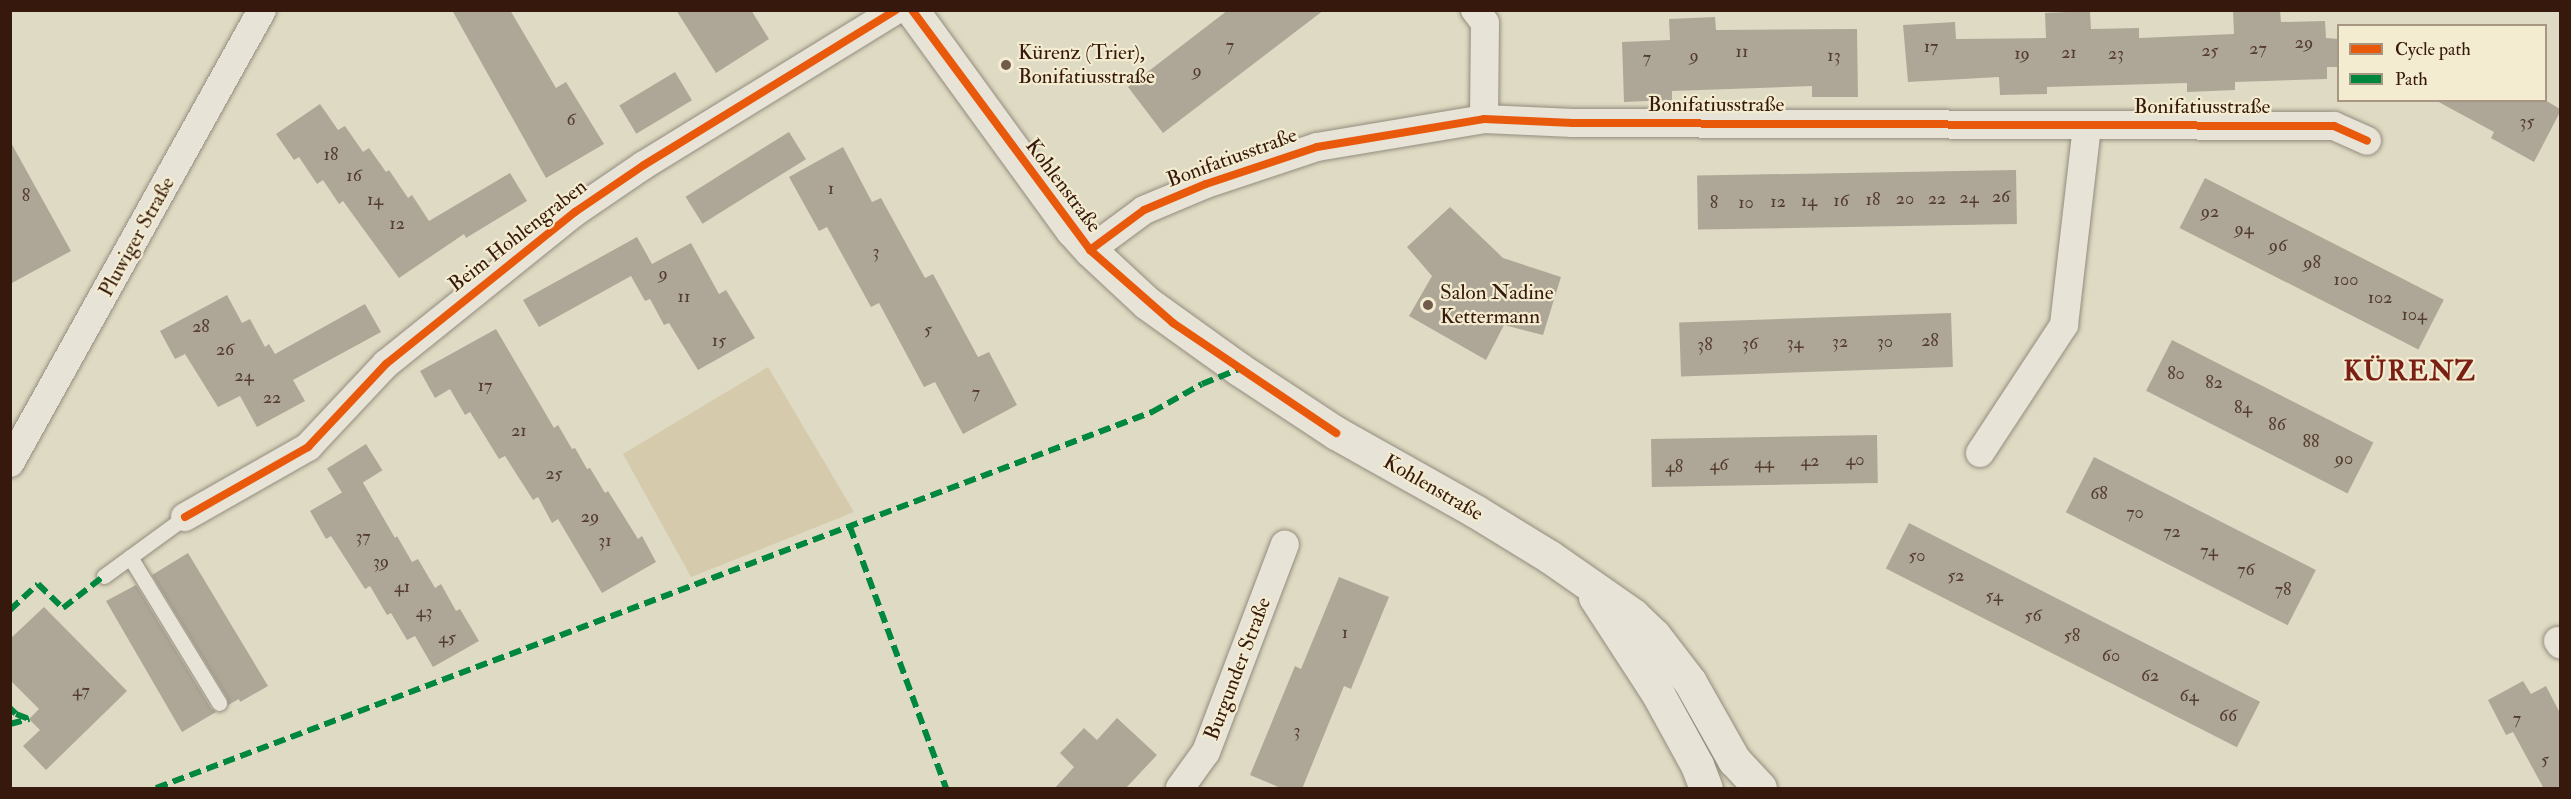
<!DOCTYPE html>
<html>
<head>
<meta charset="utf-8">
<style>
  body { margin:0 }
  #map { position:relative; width:2571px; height:799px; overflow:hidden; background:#dfdac3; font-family:"IM FELL Double Pica",serif }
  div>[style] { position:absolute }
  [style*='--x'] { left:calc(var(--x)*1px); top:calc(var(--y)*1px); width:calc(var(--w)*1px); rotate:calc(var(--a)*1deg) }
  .green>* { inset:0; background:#d5cbac }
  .building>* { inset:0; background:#aea798; transform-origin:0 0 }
  .roads { filter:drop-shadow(0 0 2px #938c7e) drop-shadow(0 0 2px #938c7e) }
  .lane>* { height:15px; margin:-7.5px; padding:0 7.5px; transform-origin:7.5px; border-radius:7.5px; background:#e7e3d7 }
  .street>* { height:28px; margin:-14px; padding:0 14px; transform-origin:14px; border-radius:14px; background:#e7e3d7 }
  .secondary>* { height:33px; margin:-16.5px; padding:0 16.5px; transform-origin:16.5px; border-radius:16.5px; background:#e7e3d7 }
  .quiet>* { height:6px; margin-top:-3px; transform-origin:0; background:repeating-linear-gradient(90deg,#00873e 0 12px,transparent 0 18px) }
  .cycleway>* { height:8px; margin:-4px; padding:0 4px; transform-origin:4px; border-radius:4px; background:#e8590c }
  .dots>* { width:16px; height:16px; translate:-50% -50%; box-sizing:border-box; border:3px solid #f3ecd0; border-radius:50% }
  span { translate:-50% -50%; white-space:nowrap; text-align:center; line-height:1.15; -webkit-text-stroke:4.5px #f3ecd0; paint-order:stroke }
  .number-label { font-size:18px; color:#543c2f }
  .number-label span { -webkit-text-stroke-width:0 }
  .poi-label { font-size:21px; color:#36180c }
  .left { translate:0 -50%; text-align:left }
  .street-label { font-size:21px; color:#36180c }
  .district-label { font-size:27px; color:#7a1f14; font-weight:700; letter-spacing:1.5px }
  .frame { position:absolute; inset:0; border:12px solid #36180c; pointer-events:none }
  .legend { position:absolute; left:2337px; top:24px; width:210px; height:78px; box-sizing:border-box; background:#f3ecd0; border:2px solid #a79782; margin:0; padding:8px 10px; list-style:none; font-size:18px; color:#36180c }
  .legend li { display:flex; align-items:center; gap:12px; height:30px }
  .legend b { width:30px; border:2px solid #a79782 }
</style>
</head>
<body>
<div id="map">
  <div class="green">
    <i style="clip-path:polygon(768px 367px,854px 512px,691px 577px,623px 454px)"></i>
  </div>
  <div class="building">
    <i style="clip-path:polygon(452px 10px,510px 10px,556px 88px,566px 82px,604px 144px,546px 178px)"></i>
    <i style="clip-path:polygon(676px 10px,751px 10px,769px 39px,716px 73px)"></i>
    <i style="clip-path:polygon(1228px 10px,1324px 10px,1163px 133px,1128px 87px)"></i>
    <i style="clip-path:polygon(2233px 10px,2280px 10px,2281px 22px,2325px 21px,2326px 38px,2338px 39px,2338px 67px,2327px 67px,2327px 79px,2235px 82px,2235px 90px,2187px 92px,2187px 83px,2047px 87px,2047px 94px,2000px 95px,1999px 77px,1908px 82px,1903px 25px,1955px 22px,1956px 39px,2046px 38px,2045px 13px,2090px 11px,2091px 29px,2139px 28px,2139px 38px,2234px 34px)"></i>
    <i style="clip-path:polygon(1715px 17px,1716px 30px,1857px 29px,1858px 97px,1812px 97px,1812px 86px,1672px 91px,1672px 100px,1624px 102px,1622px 42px,1670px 40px,1669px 19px)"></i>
    <i style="left:675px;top:72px;width:33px;height:65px;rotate:59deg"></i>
    <i style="clip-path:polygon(2435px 100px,2545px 100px,2560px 109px,2560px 112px,2534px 162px,2491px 138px,2494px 132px)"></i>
    <i style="clip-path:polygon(320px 104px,338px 130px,345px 126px,363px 152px,369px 148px,386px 172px,389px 170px,408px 198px,412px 195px,429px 221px,510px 173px,527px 201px,466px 238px,464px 234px,399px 278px,343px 201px,339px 204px,323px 180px,317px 184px,299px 157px,294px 160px,276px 134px)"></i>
    <i style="left:789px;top:132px;width:32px;height:122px;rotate:58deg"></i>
    <i style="clip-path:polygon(10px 141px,71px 251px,10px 284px)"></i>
    <i style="clip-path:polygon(843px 147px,872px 202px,881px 198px,925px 278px,933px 274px,978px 357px,989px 352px,1017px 405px,963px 434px,935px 382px,924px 387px,879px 303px,871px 307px,827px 227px,819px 231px,789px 177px)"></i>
    <i style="left:2016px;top:170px;width:54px;height:319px;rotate:89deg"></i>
    <i style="left:2205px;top:178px;width:268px;height:56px;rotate:27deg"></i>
    <i style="clip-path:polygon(1450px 207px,1503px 258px,1561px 277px,1543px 335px,1504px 325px,1486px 360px,1409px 316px,1432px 276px,1407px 247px)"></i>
    <i style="clip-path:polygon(637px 237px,652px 264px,691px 243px,719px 294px,726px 290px,755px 338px,698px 370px,669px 323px,664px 325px,650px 299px,645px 301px,631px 276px,539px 327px,523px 300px)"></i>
    <i style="clip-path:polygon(227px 295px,242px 323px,250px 319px,265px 347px,269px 344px,275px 354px,365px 304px,381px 332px,293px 380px,305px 401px,257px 427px,240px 396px,218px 407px,185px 354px,175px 359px,160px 331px)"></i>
    <i style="left:1951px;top:313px;width:54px;height:272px;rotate:88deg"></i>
    <i style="clip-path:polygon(496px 329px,554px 428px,558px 425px,572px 449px,575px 448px,587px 469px,590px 468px,605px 493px,608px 491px,638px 539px,642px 536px,656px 562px,602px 593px,558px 519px,552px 523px,538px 497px,533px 500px,505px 456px,499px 459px,470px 412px,465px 415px,450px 389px,435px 398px,420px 371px)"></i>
    <i style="left:2172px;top:340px;width:226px;height:57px;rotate:27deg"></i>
    <i style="left:1877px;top:435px;width:48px;height:226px;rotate:89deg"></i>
    <i style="left:366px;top:444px;width:31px;height:46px;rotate:58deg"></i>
    <i style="left:2094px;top:457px;width:249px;height:62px;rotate:27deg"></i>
    <i style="clip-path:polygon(362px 481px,395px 538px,397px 536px,412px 562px,418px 559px,435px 588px,441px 584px,456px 611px,460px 609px,479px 641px,433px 667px,415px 636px,407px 640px,391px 613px,387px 615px,370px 586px,365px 589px,331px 536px,326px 539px,310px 511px)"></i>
    <i style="left:1909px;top:523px;width:394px;height:51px;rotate:27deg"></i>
    <i style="clip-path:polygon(188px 553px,268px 686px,240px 702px,239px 699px,228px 705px,227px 698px,152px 575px)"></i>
    <i style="clip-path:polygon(1339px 577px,1389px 597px,1351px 689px,1344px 686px,1302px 789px,1283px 789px,1250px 775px,1295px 666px,1301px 669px)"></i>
    <i style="clip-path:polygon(136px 585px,211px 708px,216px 712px,182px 732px,106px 601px)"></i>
    <i style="clip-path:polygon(44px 607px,127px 691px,46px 770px,23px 746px,40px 730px,29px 719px,39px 709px,10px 680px,10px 639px)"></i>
    <i style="clip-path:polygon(2523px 681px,2531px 694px,2546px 686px,2560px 713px,2560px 789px,2544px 789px,2513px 732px,2506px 735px,2488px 700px)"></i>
    <i style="clip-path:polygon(1117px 718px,1157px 755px,1125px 789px,1054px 789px,1074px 767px,1060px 753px,1084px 728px,1097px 740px)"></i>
  </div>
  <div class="roads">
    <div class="lane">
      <i style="--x:130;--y:557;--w:171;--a:58.6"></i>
      <i style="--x:104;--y:576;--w:100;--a:-36.1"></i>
    </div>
    <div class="street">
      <i style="--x:1475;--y:10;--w:16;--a:52"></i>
      <i style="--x:1485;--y:23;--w:96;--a:90.6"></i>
      <i style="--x:1090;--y:250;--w:67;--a:-36.5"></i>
      <i style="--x:1144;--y:210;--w:67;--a:-22.8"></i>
      <i style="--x:1206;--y:184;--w:117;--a:-18.4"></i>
      <i style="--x:1317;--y:147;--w:169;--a:-9.5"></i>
      <i style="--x:1484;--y:119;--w:89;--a:2.6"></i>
      <i style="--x:1573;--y:123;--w:761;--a:0.23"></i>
      <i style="--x:2334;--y:126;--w:36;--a:24"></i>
      <i style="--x:1980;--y:453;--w:153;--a:-56.7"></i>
      <i style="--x:2064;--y:325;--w:201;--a:-83.4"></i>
      <i style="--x:10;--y:463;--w:518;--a:-60.91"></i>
      <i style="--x:185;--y:517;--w:142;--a:-29.6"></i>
      <i style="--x:308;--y:447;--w:114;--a:-46.8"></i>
      <i style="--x:386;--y:364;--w:243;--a:-38.8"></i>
      <i style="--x:575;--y:212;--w:83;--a:-34.3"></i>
      <i style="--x:644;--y:165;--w:296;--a:-31.6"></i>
      <i style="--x:2558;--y:641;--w:4;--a:56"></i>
      <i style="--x:1180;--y:788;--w:44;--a:-54.2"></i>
      <i style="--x:1206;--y:752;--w:222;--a:-69.2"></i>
    </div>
    <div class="secondary">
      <i style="--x:912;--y:10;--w:272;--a:54"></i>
      <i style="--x:1072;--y:230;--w:27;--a:48"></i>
      <i style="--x:1090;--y:250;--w:78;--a:42.9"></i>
      <i style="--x:1147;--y:303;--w:113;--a:35.7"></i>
      <i style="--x:1239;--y:369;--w:116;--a:33.4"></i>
      <i style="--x:1336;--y:433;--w:159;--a:29.3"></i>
      <i style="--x:1475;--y:511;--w:88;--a:31.5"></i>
      <i style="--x:1550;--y:557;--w:101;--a:34.9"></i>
      <i style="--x:1633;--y:615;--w:29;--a:44"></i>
      <i style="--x:1654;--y:635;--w:59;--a:52.5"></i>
      <i style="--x:1690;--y:682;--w:90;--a:60.6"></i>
      <i style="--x:1734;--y:760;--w:38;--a:47"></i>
      <i style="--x:1595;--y:597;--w:116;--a:57"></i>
      <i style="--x:1658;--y:694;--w:81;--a:61.2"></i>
      <i style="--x:1697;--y:765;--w:25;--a:69"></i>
    </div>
  </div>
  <div class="quiet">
    <i style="--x:850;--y:527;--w:278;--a:69.8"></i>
    <i style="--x:10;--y:610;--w:38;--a:-43"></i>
    <i style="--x:38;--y:584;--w:35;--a:44"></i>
    <i style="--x:63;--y:608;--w:52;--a:-38"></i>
    <i style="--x:10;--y:708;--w:8;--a:45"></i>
    <i style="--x:16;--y:714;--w:14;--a:21"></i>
    <i style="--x:10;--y:724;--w:20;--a:-15"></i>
    <i style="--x:156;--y:788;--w:1065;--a:-20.68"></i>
    <i style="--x:1152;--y:412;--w:57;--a:-29.2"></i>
    <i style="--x:1202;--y:384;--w:40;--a:-22"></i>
  </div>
  <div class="cycleway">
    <i style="--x:912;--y:10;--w:299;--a:53.4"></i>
    <i style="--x:1090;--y:250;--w:111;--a:41.3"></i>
    <i style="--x:1173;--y:323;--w:197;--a:34"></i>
    <i style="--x:1090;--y:250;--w:67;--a:-36.5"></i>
    <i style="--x:1144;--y:210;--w:67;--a:-22.8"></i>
    <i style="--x:1206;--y:184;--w:117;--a:-18.4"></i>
    <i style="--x:1317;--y:147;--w:169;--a:-9.5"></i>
    <i style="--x:1484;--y:119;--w:89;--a:2.6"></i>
    <i style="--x:1573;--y:123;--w:761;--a:0.23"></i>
    <i style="--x:2334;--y:126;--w:36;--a:24"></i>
    <i style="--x:185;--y:517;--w:142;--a:-29.6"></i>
    <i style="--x:308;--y:447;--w:114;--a:-46.8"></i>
    <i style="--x:386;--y:364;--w:243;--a:-38.8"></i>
    <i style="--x:575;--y:212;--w:83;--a:-34.3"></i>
    <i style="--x:644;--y:165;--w:296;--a:-31.6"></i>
  </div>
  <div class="dots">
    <i style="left:1006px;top:65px;background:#715c4c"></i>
    <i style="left:1428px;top:305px;background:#715c4c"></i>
  </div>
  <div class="number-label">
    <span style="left:2304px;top:43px">29</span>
    <span style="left:1230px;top:46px">7</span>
    <span style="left:1931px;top:47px">17</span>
    <span style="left:2258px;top:49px">27</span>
    <span style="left:2210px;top:51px">25</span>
    <span style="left:1742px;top:52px">11</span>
    <span style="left:2069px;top:53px">21</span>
    <span style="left:2022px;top:54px">19</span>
    <span style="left:2116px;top:54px">23</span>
    <span style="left:1694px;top:56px">9</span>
    <span style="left:1834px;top:56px">13</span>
    <span style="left:1647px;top:58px">7</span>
    <span style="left:1197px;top:71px">9</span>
    <span style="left:571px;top:120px">6</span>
    <span style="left:2527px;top:122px">35</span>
    <span style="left:331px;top:155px">18</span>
    <span style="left:354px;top:176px">16</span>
    <span style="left:831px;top:189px">1</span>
    <span style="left:26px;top:196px">8</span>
    <span style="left:2001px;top:197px">26</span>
    <span style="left:1969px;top:198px">24</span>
    <span style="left:1905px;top:199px">20</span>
    <span style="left:1937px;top:199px">22</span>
    <span style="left:375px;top:200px">14</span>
    <span style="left:1873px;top:200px">18</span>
    <span style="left:1809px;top:201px">14</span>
    <span style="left:1841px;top:201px">16</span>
    <span style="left:1778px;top:202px">12</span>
    <span style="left:1714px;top:203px">8</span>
    <span style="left:1746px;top:203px">10</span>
    <span style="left:2210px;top:212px">92</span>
    <span style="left:397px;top:224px">12</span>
    <span style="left:2244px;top:229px">94</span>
    <span style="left:2278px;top:246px">96</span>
    <span style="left:876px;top:252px">3</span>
    <span style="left:2312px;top:263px">98</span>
    <span style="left:663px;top:274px">9</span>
    <span style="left:2346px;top:280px">100</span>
    <span style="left:684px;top:297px">11</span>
    <span style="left:2380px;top:298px">102</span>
    <span style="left:2414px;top:315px">104</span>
    <span style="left:201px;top:327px">28</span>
    <span style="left:928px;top:330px">5</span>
    <span style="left:719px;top:341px">15</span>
    <span style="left:1930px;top:341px">28</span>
    <span style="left:1840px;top:342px">32</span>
    <span style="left:1885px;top:342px">30</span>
    <span style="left:1795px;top:343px">34</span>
    <span style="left:1750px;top:344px">36</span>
    <span style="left:1705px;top:345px">38</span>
    <span style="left:225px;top:350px">26</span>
    <span style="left:2176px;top:374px">80</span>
    <span style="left:244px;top:376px">24</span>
    <span style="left:2214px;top:383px">82</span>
    <span style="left:485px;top:386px">17</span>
    <span style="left:976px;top:393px">7</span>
    <span style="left:272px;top:398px">22</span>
    <span style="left:2243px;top:408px">84</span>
    <span style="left:2277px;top:425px">86</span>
    <span style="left:519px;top:431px">21</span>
    <span style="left:2311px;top:442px">88</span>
    <span style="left:2344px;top:459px">90</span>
    <span style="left:1855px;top:460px">40</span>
    <span style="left:1810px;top:461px">42</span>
    <span style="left:1764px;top:463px">44</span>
    <span style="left:1719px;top:465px">46</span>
    <span style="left:1674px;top:467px">48</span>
    <span style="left:554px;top:474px">25</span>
    <span style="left:2099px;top:494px">68</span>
    <span style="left:2135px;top:513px">70</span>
    <span style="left:590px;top:517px">29</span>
    <span style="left:2172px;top:532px">72</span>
    <span style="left:363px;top:537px">37</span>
    <span style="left:605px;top:541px">31</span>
    <span style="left:2209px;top:551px">74</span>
    <span style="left:1917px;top:556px">50</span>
    <span style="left:381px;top:562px">39</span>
    <span style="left:2246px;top:570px">76</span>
    <span style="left:1956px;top:576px">52</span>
    <span style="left:402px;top:587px">41</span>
    <span style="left:2283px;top:590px">78</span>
    <span style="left:1994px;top:596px">54</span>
    <span style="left:424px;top:612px">43</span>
    <span style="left:2033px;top:616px">56</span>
    <span style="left:1345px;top:633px">1</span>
    <span style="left:2072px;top:636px">58</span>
    <span style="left:447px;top:638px">45</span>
    <span style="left:2111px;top:656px">60</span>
    <span style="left:2150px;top:676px">62</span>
    <span style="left:81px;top:691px">47</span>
    <span style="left:2189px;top:696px">64</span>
    <span style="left:2228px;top:716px">66</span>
    <span style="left:2517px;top:719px">7</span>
    <span style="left:1297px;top:731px">3</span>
    <span style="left:2545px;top:760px">5</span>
  </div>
  <div class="poi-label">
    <span class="left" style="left:1018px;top:65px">Kürenz (Trier),<br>Bonifatiusstraße</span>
    <span class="left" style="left:1440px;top:305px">Salon Nadine<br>Kettermann</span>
  </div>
  <div class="street-label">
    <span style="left:1716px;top:105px">Bonifatiusstraße</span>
    <span style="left:2202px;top:107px">Bonifatiusstraße</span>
    <span style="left:1232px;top:158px;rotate:-20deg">Bonifatiusstraße</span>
    <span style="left:1063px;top:186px;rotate:53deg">Kohlenstraße</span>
    <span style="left:518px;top:236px;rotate:-38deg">Beim Hohlengraben</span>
    <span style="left:137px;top:237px;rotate:-61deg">Pluwiger Straße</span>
    <span style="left:1433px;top:488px;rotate:30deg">Kohlenstraße</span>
    <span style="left:1238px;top:669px;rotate:-69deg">Burgunder Straße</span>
  </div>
  <div class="district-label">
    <span style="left:2410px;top:372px">KÜRENZ</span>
  </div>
  <div class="frame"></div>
  <ul class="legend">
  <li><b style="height:8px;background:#e8590c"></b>Cycle path</li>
  <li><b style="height:8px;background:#00873e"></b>Path</li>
  </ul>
</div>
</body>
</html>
